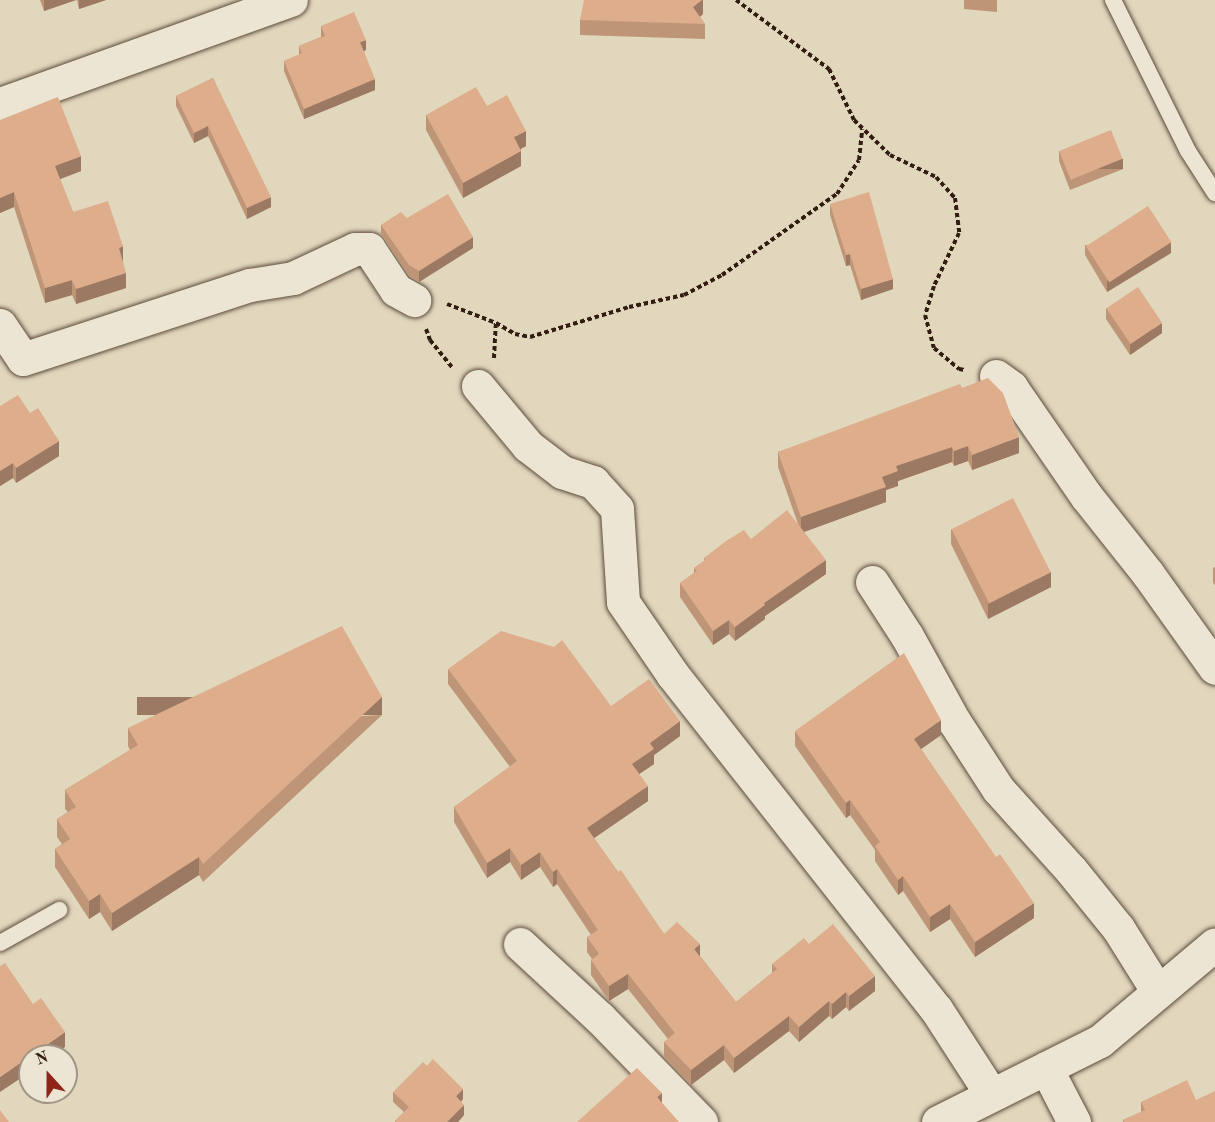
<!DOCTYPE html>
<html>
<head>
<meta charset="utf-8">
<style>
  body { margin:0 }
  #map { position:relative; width:1215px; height:1122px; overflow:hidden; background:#e1d7bd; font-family:"Old Standard TT",serif }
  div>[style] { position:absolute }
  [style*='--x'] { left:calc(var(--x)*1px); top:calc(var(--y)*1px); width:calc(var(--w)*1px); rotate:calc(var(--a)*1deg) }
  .path>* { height:4px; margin-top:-2px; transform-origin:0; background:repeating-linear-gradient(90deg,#331c11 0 4.5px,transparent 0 7.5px) }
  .roads { filter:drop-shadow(0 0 2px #5e4b3c) drop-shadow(0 0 2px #5e4b3c) }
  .service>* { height:16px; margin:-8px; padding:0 8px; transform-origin:8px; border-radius:8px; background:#ece5d4 }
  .minor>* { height:33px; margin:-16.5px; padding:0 16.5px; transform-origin:16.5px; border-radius:16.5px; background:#ece5d4 }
  .wall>* { inset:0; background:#bf9578 }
  .shaded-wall>* { inset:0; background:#9b7962; transform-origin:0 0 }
  .building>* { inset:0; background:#dead8c; transform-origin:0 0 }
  span { translate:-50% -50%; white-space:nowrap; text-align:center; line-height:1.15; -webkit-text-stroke:6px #ece5d4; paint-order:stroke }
  .north { position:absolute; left:18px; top:1044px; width:60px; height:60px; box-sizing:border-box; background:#ece5d4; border:2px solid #a29586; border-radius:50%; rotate:339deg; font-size:16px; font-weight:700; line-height:24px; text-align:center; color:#331c11 }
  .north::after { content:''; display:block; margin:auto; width:21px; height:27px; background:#8f2418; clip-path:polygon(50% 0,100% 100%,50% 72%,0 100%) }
</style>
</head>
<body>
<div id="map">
  <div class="path">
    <i style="--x:736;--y:0;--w:116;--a:36.6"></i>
    <i style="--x:829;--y:69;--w:57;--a:63.9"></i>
    <i style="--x:854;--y:120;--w:50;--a:44.2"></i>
    <i style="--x:890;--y:155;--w:51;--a:25.6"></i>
    <i style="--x:936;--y:177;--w:28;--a:48"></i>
    <i style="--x:955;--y:198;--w:35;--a:83"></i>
    <i style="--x:959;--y:233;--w:59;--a:115.3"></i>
    <i style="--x:934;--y:286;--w:30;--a:107"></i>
    <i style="--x:925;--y:315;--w:34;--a:75"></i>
    <i style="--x:934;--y:348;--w:33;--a:40"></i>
    <i style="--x:959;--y:369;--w:6;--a:9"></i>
    <i style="--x:447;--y:304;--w:53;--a:21.2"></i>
    <i style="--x:496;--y:323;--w:22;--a:30"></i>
    <i style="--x:515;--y:334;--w:15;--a:11"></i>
    <i style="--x:530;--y:337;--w:103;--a:-16.9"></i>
    <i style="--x:629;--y:307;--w:56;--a:-12.3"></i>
    <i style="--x:684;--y:295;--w:43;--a:-27.8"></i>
    <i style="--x:722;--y:275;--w:141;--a:-35.2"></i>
    <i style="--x:837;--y:194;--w:40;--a:-57.1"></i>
    <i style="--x:859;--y:160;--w:31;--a:-84"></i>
    <i style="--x:426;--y:329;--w:12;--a:70"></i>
    <i style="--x:430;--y:340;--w:35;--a:51"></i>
    <i style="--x:494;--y:358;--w:35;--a:-87"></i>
  </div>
  <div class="roads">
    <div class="service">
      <i style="--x:1113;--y:0;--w:169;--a:63.6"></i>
      <i style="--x:1188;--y:151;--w:50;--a:57.3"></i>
      <i style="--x:0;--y:943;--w:68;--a:-29.2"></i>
    </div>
    <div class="minor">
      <i style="--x:0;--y:104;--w:309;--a:-19.7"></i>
      <i style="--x:0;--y:325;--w:41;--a:55.9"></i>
      <i style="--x:23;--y:359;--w:239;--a:-18.1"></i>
      <i style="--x:250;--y:285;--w:44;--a:-9.2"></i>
      <i style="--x:293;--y:278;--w:68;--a:-25.1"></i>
      <i style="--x:355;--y:249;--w:14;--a:0"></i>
      <i style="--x:369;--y:249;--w:49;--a:56.6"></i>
      <i style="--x:396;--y:290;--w:21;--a:29"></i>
      <i style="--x:996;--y:376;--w:19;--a:36"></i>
      <i style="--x:1011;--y:387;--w:134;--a:55.4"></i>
      <i style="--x:1087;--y:497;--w:98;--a:51.6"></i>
      <i style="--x:1148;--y:574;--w:115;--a:54.5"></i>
      <i style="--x:478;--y:386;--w:78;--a:50.2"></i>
      <i style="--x:528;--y:446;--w:43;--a:37.4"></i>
      <i style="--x:562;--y:472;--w:33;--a:18"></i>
      <i style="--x:593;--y:482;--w:36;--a:48"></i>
      <i style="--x:617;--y:509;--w:93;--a:86.3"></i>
      <i style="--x:623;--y:602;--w:88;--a:55.6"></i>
      <i style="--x:673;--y:675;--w:425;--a:51.8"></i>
      <i style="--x:936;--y:1009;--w:101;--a:57.1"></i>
      <i style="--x:872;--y:582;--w:64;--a:57.1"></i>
      <i style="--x:907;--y:636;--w:97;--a:61.1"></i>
      <i style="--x:954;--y:721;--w:81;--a:57.1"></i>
      <i style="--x:998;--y:789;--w:109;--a:48"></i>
      <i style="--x:1071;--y:870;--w:75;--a:51"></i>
      <i style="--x:1118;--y:928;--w:75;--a:58"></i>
      <i style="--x:520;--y:944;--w:109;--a:42.8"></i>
      <i style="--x:600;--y:1018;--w:145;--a:45.8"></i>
      <i style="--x:1046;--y:1068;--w:61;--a:62.6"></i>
      <i style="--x:938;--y:1122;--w:181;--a:-26.6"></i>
      <i style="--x:1100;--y:1041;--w:150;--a:-40.1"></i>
    </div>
  </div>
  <div class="wall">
    <i style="clip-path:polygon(40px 0,76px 0,44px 11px)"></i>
    <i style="clip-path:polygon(77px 0,106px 0,79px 9px)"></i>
    <i style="clip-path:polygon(703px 0,703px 14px,700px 17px,705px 24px,705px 39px,580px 35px,580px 20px)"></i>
    <i style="clip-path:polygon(964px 0,997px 0,997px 12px,964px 9px)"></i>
    <i style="clip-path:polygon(321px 26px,366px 50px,364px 51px,375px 90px,304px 119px,284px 71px,284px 61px,299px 55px,299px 46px,321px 37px)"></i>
    <i style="clip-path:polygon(213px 78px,271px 207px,247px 219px,208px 136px,194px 143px,176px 106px,176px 96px)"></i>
    <i style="clip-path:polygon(487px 106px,526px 146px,521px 149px,521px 166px,463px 198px,426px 130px,426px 115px)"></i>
    <i style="clip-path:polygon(0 120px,81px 171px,60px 179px,73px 212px,123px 261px,126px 288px,76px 304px,72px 295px,45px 303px,14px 207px,0 213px)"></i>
    <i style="clip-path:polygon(1059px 151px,1123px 169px,1070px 190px,1059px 161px)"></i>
    <i style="clip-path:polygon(830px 204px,893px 289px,861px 300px,850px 265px,846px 266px,830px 215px)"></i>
    <i style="clip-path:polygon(407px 218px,473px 248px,419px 282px,409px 276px,381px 235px,381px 225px)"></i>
    <i style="clip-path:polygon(1085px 245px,1171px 253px,1107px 292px,1085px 255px)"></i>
    <i style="clip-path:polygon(1106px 308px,1162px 333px,1130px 355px,1106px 319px)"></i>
    <i style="clip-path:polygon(962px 388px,1019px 453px,972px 470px,968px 461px,954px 466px,952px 462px,898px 481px,898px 486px,886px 490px,886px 502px,804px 532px,826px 574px,765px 616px,765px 619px,735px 641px,729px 634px,713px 645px,680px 597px,680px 583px,694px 573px,694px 568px,704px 561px,704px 558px,751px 539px,798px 524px,778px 467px,778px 452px)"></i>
    <i style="clip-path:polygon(0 406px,59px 456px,16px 483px,13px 478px,0 486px)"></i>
    <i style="clip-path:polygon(951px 529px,1051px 587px,988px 619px,951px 544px)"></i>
    <i style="clip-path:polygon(1215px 567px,1215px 585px,1213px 583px,1213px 568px)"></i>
    <i style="clip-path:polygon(448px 669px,611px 706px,680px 736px,654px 755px,654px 764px,639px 774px,648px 801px,594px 838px,618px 872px,664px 934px,700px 956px,736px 1002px,772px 973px,772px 964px,809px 944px,875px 991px,849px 1011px,846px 1007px,832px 1019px,829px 1016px,799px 1042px,789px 1031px,734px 1073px,724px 1060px,691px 1085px,664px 1057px,664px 1042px,668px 1039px,628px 989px,609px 1001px,591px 975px,591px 960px,592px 959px,587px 952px,587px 937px,591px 935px,557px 884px,553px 887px,540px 867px,521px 880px,510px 862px,487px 878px,454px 822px,454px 807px,510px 767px,448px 684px)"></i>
    <i style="clip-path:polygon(382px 715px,203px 882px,199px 875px,112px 931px,100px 912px,89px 919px,55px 867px,55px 849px,62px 844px,57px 837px,57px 819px,68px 812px,65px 809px,65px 790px,130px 750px,128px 746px,128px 728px)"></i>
    <i style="clip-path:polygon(795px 731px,941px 735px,921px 749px,1034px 918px,975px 957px,950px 919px,930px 932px,903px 891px,898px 895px,875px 861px,875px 850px,850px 815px,846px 818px,795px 746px)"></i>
    <i style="clip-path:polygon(393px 1092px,463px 1099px,461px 1102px,464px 1115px,458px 1122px,395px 1122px,395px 1121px,404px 1112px,393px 1102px)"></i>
    <i style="clip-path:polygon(1196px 1100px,1215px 1122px,1123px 1122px,1123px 1120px,1141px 1112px,1141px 1102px)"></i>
  </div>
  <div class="shaded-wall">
    <i style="clip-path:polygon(44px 0,76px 0,44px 11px)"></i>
    <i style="clip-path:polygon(79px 0,106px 0,79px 9px)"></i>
    <i style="clip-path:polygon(702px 0,703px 0,703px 14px,693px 22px,693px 7px)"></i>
    <i style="clip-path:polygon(366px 40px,366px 50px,360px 53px,360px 42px)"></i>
    <i style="clip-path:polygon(375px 79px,375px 90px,304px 119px,304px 109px)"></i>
    <i style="clip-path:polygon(208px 126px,208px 136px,194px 143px,194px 133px)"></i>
    <i style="clip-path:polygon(526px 131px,526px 146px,514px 152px,514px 137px)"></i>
    <i style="clip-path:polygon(521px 151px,521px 166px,463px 198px,463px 183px)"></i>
    <i style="clip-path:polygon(81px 156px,81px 171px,55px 181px,55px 166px)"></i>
    <i style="left:1123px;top:159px;width:10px;height:57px;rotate:90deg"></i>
    <i style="clip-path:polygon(14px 192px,14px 207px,0 213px,0 198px)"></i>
    <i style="clip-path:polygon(271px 197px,271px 207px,247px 219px,247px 208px)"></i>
    <i style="clip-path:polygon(473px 237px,473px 248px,419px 282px,419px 271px)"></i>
    <i style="clip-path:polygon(1171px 242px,1171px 253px,1107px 292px,1107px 281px)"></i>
    <i style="clip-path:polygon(123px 246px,123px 261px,119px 263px,119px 248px)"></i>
    <i style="clip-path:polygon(850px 254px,850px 265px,846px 266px,846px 255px)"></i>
    <i style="clip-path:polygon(126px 273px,126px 288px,76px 304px,76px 289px)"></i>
    <i style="clip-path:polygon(893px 279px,893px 289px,861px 300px,861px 289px)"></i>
    <i style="clip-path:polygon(72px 280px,72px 295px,45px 303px,45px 288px)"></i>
    <i style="clip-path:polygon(1162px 323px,1162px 333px,1130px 355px,1130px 344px)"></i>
    <i style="clip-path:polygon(1019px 437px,1019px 453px,972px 470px,972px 455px)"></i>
    <i style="clip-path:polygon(59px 441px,59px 456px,16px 483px,16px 468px)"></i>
    <i style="clip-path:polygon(968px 446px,968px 461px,954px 466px,954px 451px)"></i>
    <i style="clip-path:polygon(952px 447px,952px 462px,898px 481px,898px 486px,886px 490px,886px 502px,801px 533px,801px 517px,882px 477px,896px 466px)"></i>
    <i style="clip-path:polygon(13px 463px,13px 478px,0 486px,0 471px)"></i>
    <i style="clip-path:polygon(826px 560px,826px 574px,765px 616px,765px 619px,735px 641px,735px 627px,764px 603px)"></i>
    <i style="clip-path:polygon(1051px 572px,1051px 587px,988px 619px,988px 604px)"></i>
    <i style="clip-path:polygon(729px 620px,729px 634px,713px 645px,713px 631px)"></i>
    <i style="left:382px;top:697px;width:18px;height:245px;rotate:90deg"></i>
    <i style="clip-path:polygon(941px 720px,941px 735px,914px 754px,914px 739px)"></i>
    <i style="clip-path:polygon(680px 721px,680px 736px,654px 755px,654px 764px,632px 779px,632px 764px,650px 743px)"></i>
    <i style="clip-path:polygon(648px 786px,648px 801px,587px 843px,587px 828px)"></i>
    <i style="clip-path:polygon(850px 800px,850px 815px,846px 818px,846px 803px)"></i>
    <i style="clip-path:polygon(510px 848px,510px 862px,487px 878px,487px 863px)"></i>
    <i style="clip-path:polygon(540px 852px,540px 867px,521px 880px,521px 865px)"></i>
    <i style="clip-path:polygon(199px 857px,199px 875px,112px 931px,112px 913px)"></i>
    <i style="clip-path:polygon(557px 869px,557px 884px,553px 887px,553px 872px)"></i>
    <i style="clip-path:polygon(903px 876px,903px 891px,898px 895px,898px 880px)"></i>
    <i style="clip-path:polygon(100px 894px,100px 912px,89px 919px,89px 901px)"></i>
    <i style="clip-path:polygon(1034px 903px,1034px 918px,975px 957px,975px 942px)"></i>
    <i style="clip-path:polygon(950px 904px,950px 919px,930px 932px,930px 917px)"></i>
    <i style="clip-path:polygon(700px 944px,700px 959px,694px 949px)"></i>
    <i style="clip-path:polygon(628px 974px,628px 989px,609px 1001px,609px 986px)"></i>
    <i style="clip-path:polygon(875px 976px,875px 991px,849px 1011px,849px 996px)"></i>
    <i style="clip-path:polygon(846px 992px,846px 1007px,832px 1019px,832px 1004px)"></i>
    <i style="clip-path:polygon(829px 1001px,829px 1016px,799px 1042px,799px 1027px)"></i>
    <i style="clip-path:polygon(789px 1016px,789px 1031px,734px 1073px,734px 1058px)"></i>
    <i style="clip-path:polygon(65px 1032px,65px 1047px,53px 1056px,31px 1056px)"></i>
    <i style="clip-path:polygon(724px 1045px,724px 1060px,691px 1085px,691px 1070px)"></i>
    <i style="clip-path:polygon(30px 1056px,30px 1072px,0 1092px,0 1077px)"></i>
    <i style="clip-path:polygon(463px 1089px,463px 1099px,456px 1107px,456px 1096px)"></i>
    <i style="clip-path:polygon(662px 1093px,662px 1108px,657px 1097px)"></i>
    <i style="clip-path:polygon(464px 1105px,464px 1115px,458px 1122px,447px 1122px)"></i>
  </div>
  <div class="building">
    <i style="clip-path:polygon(584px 0,702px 0,693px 7px,705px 24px,580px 20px)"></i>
    <i style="clip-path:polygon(354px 12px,366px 40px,360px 42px,375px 79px,304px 109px,284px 61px,302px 53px,299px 46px,325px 36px,321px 26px)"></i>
    <i style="clip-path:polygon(213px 78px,271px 197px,247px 208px,208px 126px,194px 133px,176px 96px)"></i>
    <i style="clip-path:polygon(476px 87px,487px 106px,507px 95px,526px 131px,514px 137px,521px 151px,463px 183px,426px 115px)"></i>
    <i style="clip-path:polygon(58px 97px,81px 156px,55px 166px,73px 212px,108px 201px,123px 246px,119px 248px,126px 273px,76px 289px,72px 280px,45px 288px,14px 192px,0 198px,0 120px)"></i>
    <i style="left:1111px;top:130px;width:31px;height:56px;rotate:68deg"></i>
    <i style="clip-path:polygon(869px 192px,893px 279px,861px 289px,850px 254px,846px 255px,830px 204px)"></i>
    <i style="clip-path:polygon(448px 194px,473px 237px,419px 271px,409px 265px,381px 225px,401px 212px,407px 218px)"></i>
    <i style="left:1148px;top:206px;width:43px;height:74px;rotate:57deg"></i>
    <i style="left:1138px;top:287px;width:43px;height:38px;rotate:56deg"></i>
    <i style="clip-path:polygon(988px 378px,1003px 393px,1019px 437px,972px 455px,968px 446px,954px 451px,952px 447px,896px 466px,898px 471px,882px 477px,886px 487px,801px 517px,778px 452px,960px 384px,962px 388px)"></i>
    <i style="clip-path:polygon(18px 395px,30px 413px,38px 408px,59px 441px,16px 468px,13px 463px,0 471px,0 406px)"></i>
    <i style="left:1013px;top:498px;width:83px;height:69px;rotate:63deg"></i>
    <i style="clip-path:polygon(787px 510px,826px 560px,764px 603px,765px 605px,735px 627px,729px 620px,713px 631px,680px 583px,697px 571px,694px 568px,705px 560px,704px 558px,726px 541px,744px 530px,751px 539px)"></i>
    <i style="clip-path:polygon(342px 626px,382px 697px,203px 864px,199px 857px,112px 913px,100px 894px,89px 901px,55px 849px,70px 839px,57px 819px,76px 807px,65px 790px,138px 745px,128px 728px)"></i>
    <i style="clip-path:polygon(501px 631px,554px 647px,562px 640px,611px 706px,649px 679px,680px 721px,650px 743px,654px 749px,632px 764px,648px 786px,587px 828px,618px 872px,621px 870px,664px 934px,677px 922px,700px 944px,694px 949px,736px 1002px,777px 969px,772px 964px,804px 938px,809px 944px,833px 924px,875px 976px,849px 996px,846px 992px,832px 1004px,829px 1001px,799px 1027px,789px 1016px,734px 1058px,724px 1045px,691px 1070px,664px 1042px,675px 1033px,628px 974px,609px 986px,591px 960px,599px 954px,587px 937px,598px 930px,557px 869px,553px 872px,540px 852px,521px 865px,510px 848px,487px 863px,454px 807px,517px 761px,448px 669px)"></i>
    <i style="clip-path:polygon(904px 653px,941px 720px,914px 739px,996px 857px,1000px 854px,1034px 903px,975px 942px,950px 904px,930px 917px,903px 876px,898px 880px,875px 846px,880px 842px,850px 800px,846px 803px,795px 731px)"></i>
    <i style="clip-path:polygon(5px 963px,33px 1004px,41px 998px,65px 1032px,0 1077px,0 966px)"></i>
    <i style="clip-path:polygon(433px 1059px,463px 1089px,456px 1096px,464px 1105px,447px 1122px,397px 1122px,395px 1121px,409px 1107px,393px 1092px,423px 1062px,427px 1066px)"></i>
    <i style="clip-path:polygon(637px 1068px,662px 1093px,657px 1097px,679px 1122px,577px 1122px)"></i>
    <i style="clip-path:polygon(1187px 1080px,1196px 1100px,1215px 1091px,1215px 1122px,1124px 1122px,1123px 1120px,1145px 1110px,1141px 1102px)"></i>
    <i style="clip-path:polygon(0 1110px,9px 1122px,0 1122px)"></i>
  </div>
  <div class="north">N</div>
</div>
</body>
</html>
